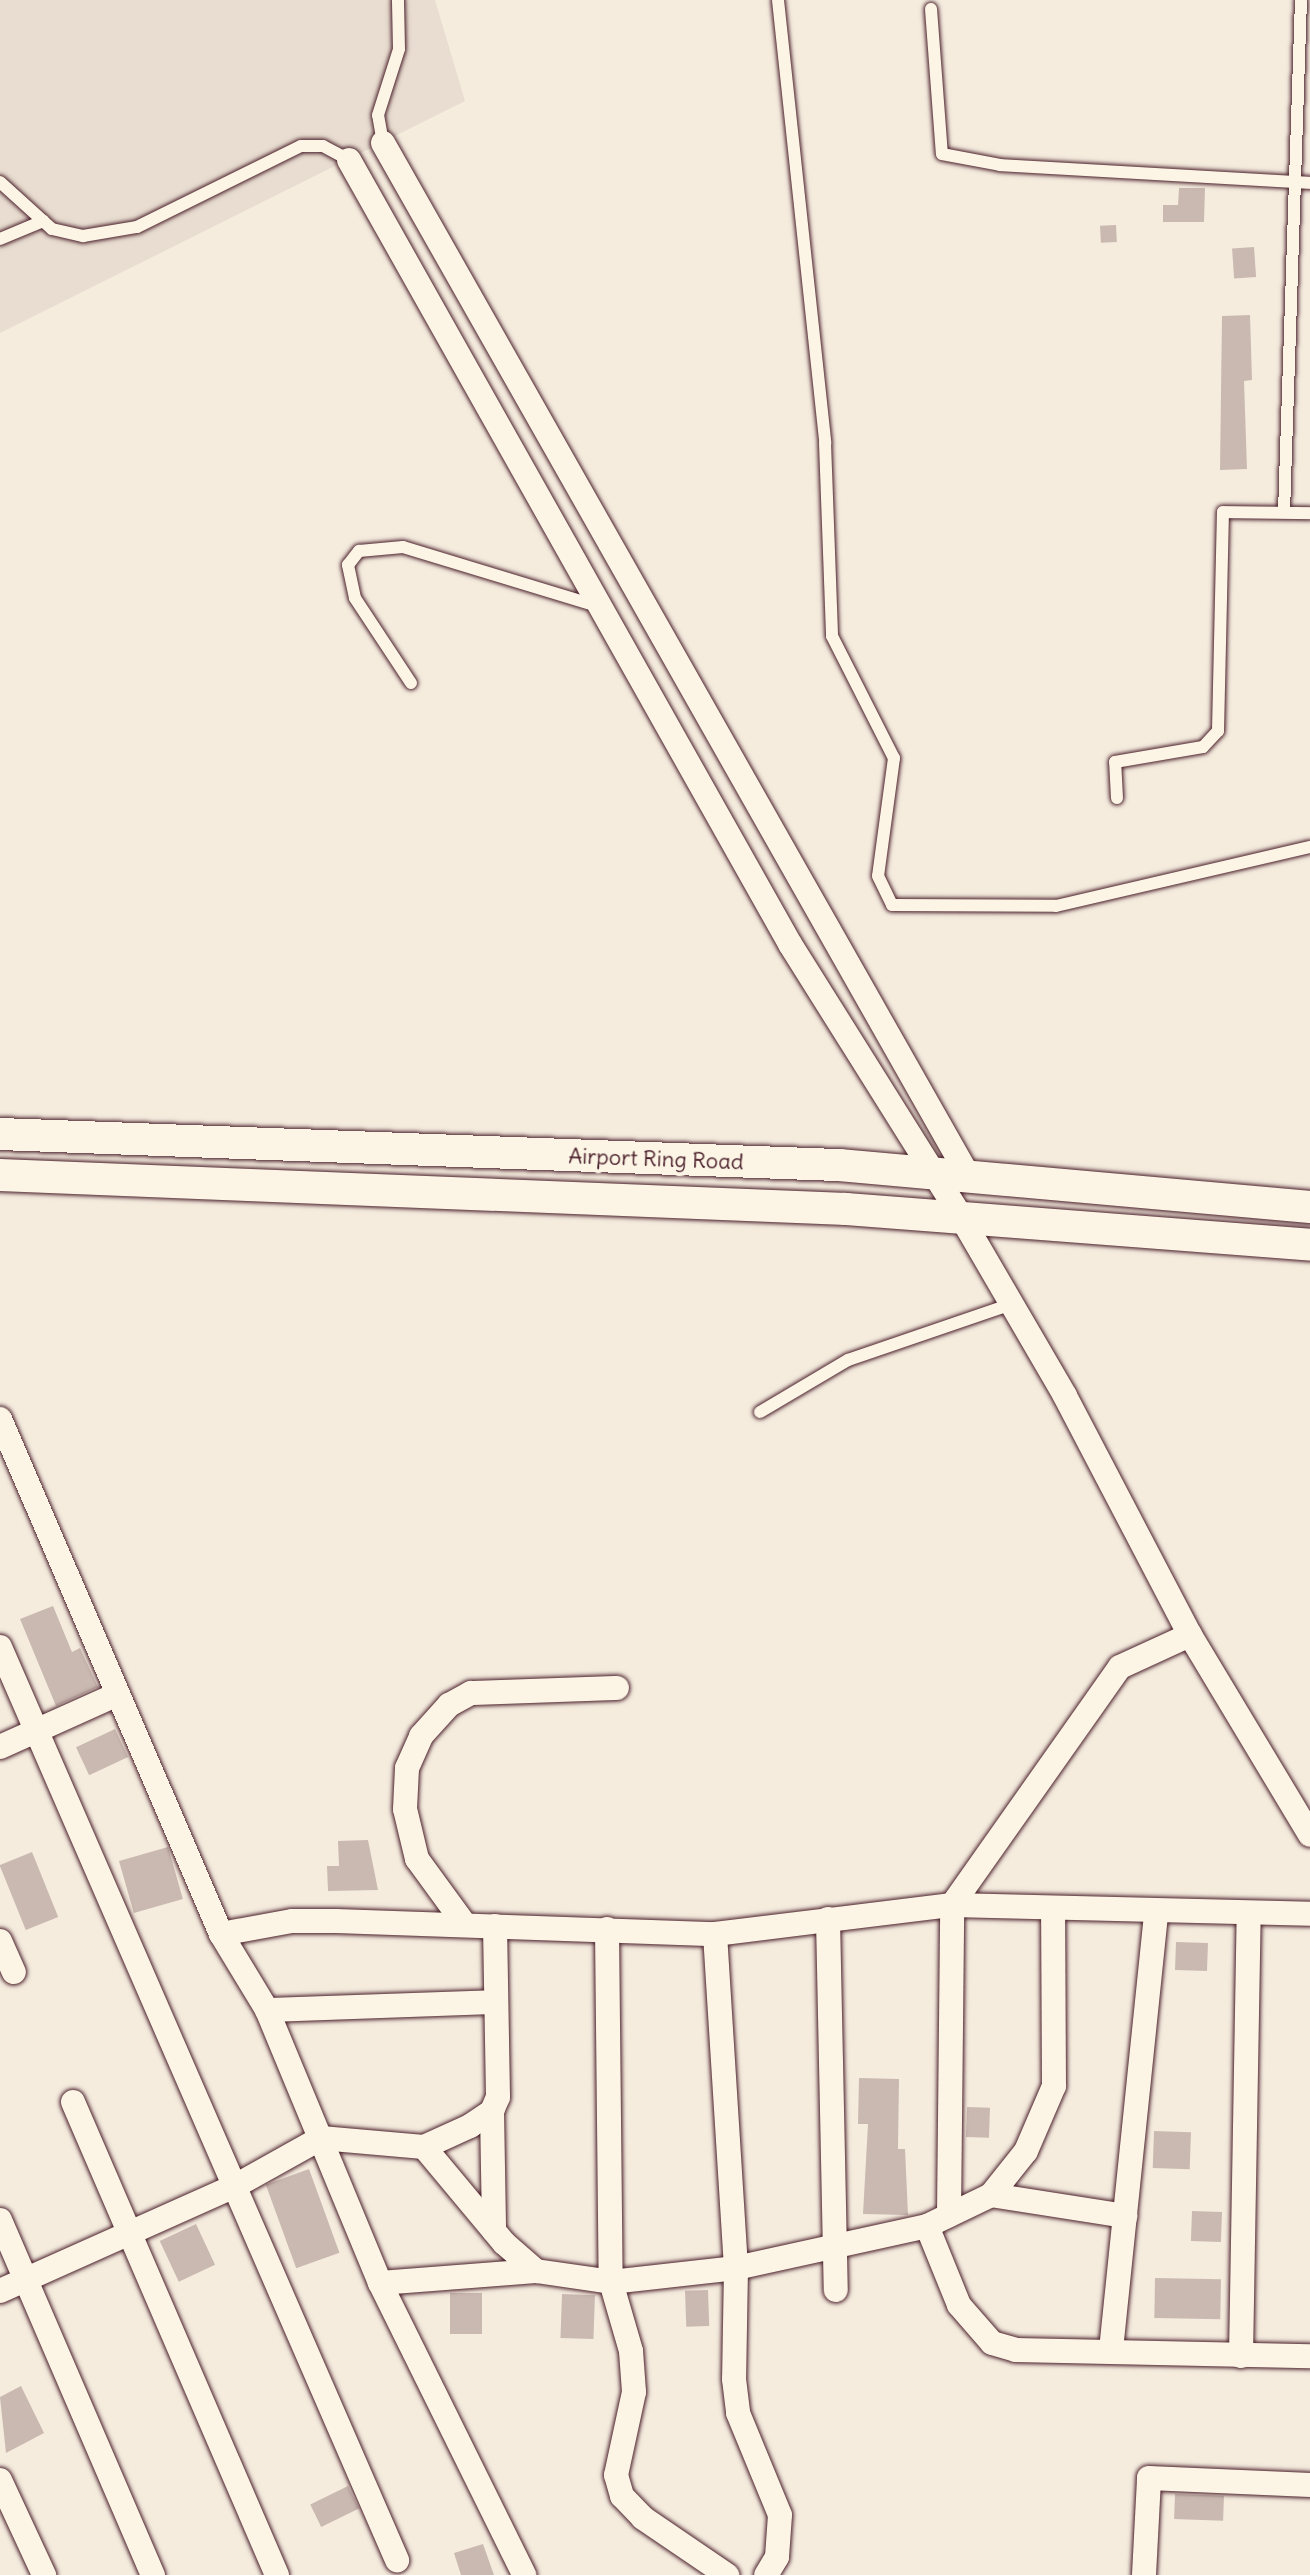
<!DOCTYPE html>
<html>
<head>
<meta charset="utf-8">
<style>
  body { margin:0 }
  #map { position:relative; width:1310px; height:2575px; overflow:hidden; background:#f5ecde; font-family:Delius,sans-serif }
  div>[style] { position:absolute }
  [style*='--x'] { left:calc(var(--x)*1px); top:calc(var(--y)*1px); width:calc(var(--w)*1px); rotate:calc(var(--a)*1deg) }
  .built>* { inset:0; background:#e8ddd0 }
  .building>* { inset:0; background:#cab9b1; transform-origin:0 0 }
  .roads { filter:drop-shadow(0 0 2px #4a1f2b) drop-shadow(0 0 2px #4a1f2b) }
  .service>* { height:12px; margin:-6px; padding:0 6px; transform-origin:6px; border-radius:6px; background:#fcf5e5 }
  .minor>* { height:24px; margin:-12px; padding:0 12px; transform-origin:12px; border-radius:12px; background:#fcf5e5 }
  .secondary>* { height:32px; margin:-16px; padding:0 16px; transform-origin:16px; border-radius:16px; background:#fcf5e5 }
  span { translate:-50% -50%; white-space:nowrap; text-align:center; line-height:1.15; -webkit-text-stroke:8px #fcf5e5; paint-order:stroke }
  .street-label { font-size:22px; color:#4a1f2b }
</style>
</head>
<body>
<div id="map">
  <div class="built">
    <i style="clip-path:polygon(0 0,435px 0,465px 101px,0 333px)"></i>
  </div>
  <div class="building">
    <i style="clip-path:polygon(1179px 188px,1205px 188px,1204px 222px,1163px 222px,1163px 205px,1178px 205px)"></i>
    <i style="left:1116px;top:225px;width:17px;height:16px;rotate:87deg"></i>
    <i style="left:1254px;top:247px;width:30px;height:22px;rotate:86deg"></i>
    <i style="clip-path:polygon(1250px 315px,1252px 380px,1244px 381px,1247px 469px,1220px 470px,1222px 316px)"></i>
    <i style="clip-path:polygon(53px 1606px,72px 1652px,80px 1648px,98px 1687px,56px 1706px,20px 1619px)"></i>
    <i style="left:115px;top:1729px;width:31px;height:43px;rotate:65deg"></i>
    <i style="clip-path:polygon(368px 1840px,378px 1890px,328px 1891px,327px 1866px,339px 1866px,338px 1841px)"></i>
    <i style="left:168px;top:1847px;width:54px;height:51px;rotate:74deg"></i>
    <i style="left:32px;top:1852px;width:70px;height:35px;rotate:68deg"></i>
    <i style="left:1176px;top:1942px;width:32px;height:28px;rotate:2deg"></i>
    <i style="clip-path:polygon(859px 2078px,899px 2079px,898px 2149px,905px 2149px,908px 2215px,863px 2214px,868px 2124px,858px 2124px)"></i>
    <i style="left:967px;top:2107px;width:23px;height:30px;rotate:2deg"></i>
    <i style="left:1154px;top:2131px;width:37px;height:37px;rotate:2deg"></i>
    <i style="left:309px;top:2169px;width:89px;height:46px;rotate:70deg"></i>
    <i style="left:1192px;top:2211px;width:30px;height:30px;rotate:2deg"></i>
    <i style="left:196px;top:2224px;width:45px;height:40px;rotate:65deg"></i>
    <i style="left:1155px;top:2278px;width:66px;height:40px;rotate:1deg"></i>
    <i style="left:708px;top:2290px;width:36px;height:23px;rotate:88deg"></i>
    <i style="left:450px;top:2293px;width:32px;height:41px"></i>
    <i style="left:562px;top:2294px;width:33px;height:44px;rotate:2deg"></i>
    <i style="clip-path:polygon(21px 2386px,44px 2433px,6px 2453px,0 2397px)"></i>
    <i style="left:348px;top:2486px;width:25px;height:42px;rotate:64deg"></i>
    <i style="left:1175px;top:2494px;width:49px;height:25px;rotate:2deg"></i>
    <i style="clip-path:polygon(483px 2544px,494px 2575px,461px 2575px,454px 2553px)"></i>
  </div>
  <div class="roads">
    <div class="service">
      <i style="--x:778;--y:0;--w:445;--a:83.9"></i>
      <i style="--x:825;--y:443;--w:193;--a:87.9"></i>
      <i style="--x:832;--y:636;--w:137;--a:63.1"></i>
      <i style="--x:894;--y:758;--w:119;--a:97.7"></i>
      <i style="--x:878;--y:876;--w:32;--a:64"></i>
      <i style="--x:892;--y:905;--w:164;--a:0.3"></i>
      <i style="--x:1056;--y:906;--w:261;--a:-13.1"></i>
      <i style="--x:931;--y:9;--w:145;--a:85.7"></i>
      <i style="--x:942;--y:154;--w:59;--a:10.7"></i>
      <i style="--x:1000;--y:165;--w:311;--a:3.3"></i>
      <i style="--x:383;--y:143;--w:28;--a:-100"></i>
      <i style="--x:378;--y:115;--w:69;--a:-72.3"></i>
      <i style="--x:399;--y:49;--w:49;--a:-91.2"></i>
      <i style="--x:0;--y:182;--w:70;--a:42.1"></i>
      <i style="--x:52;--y:229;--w:32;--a:13"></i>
      <i style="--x:83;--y:236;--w:55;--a:-9.5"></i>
      <i style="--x:137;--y:227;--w:183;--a:-26.3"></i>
      <i style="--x:301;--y:146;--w:22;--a:0"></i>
      <i style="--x:323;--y:146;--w:30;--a:28"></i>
      <i style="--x:0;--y:239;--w:47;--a:-22.7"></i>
      <i style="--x:1284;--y:512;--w:512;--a:-88.1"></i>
      <i style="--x:411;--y:683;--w:102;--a:-123.4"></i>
      <i style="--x:355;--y:598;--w:34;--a:-102"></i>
      <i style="--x:348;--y:565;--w:18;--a:-52"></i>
      <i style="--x:359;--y:551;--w:44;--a:-5.2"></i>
      <i style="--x:403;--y:547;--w:203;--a:16.9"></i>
      <i style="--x:1117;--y:798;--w:36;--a:-93"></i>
      <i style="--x:1115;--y:762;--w:89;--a:-9.7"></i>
      <i style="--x:1203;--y:747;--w:22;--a:-47"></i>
      <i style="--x:1218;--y:731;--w:219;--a:-88.7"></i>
      <i style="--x:1223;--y:512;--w:87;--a:0.7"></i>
      <i style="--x:760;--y:1412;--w:102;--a:-30.6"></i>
      <i style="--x:848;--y:1360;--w:173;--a:-18.9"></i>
    </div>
    <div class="minor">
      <i style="--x:383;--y:143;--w:1191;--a:60.46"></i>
      <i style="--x:349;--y:160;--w:900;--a:60.64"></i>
      <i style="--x:790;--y:944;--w:322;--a:57.9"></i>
      <i style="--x:961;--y:1217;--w:207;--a:59.8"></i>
      <i style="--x:1065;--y:1396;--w:270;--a:62.4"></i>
      <i style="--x:1190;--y:1635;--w:233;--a:59"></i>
      <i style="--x:0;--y:1419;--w:560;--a:66.77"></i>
      <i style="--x:221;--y:1934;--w:89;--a:58.8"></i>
      <i style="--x:267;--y:2010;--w:295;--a:67.5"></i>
      <i style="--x:380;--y:2283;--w:326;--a:63.7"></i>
      <i style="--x:0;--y:1647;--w:996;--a:66.5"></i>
      <i style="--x:0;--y:1747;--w:129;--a:-24.2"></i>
      <i style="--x:828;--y:1919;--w:371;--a:88.8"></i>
      <i style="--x:463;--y:1922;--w:78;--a:-126.1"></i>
      <i style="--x:417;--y:1859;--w:51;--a:-103.5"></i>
      <i style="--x:405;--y:1809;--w:41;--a:-87.2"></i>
      <i style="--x:407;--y:1768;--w:35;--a:-66"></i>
      <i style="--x:421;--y:1736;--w:42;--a:-47.9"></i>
      <i style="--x:449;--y:1705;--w:25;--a:-29"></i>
      <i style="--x:471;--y:1693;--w:146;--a:-2"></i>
      <i style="--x:607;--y:1929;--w:353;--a:89.4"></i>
      <i style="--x:611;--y:2282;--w:72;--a:73.8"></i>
      <i style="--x:631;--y:2351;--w:41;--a:85.8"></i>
      <i style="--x:634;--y:2392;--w:85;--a:102.2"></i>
      <i style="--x:616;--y:2475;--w:22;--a:74"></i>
      <i style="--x:622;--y:2496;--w:30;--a:46"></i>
      <i style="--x:643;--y:2518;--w:102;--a:34.2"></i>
      <i style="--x:221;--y:1934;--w:72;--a:-10.4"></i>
      <i style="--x:292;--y:1921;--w:44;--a:0"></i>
      <i style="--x:336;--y:1921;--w:379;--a:2"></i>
      <i style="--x:715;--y:1934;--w:239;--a:-7"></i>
      <i style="--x:952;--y:1905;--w:358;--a:1.4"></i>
      <i style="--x:715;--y:1934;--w:335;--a:86.4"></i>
      <i style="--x:736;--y:2268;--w:111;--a:91"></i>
      <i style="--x:734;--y:2379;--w:34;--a:83"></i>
      <i style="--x:738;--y:2413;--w:110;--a:67.6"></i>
      <i style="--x:780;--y:2515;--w:42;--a:94.1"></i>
      <i style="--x:777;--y:2557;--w:21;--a:121"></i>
      <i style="--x:0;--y:1941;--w:34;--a:66"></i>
      <i style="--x:267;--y:2010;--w:228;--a:-2"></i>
      <i style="--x:73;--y:2102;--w:515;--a:66.67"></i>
      <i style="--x:492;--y:2111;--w:120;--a:89"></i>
      <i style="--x:424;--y:2147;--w:51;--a:-24.5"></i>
      <i style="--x:470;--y:2126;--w:27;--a:-34"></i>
      <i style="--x:492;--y:2111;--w:15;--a:-67"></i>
      <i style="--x:498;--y:2097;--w:171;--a:-91"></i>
      <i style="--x:991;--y:2195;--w:136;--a:8.9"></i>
      <i style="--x:949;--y:2215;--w:310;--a:-89.4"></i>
      <i style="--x:952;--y:1905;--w:291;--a:-54.8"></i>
      <i style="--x:1120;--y:1667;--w:77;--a:-24.6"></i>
      <i style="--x:0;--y:2220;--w:387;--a:66.7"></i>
      <i style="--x:927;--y:2226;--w:85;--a:67.9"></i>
      <i style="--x:959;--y:2305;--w:50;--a:49"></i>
      <i style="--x:992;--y:2343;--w:25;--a:16"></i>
      <i style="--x:1016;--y:2350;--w:294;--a:1.2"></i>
      <i style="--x:380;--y:2283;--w:156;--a:-4.4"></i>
      <i style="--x:536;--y:2271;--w:76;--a:8.3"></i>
      <i style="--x:611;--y:2282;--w:126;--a:-6.4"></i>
      <i style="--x:736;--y:2268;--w:196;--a:-12.4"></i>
      <i style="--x:927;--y:2226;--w:71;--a:-25.8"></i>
      <i style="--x:991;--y:2195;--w:56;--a:-51.5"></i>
      <i style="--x:1026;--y:2151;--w:71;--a:-66.7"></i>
      <i style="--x:1054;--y:2086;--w:178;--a:-90.3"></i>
      <i style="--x:0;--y:2291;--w:260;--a:-24.1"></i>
      <i style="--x:237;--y:2185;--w:96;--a:-29.2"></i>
      <i style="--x:321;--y:2138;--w:103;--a:5"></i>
      <i style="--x:424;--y:2147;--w:125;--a:50.2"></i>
      <i style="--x:504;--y:2243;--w:43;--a:41.2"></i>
      <i style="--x:1111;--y:2350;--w:441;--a:-84.1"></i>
      <i style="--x:1241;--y:2356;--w:443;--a:-89"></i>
      <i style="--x:0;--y:2480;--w:105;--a:65.1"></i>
      <i style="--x:1144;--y:2575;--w:97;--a:-87"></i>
      <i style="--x:1149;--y:2478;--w:161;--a:2.5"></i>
    </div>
    <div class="secondary">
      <i style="--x:0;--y:1134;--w:840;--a:2.12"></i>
      <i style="--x:839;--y:1165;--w:473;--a:5.1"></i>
      <i style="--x:0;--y:1175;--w:847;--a:2.3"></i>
      <i style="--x:846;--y:1209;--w:465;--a:4.4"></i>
    </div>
  </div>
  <div class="street-label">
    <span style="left:656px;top:1159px;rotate:2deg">Airport Ring Road</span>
  </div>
</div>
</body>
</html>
